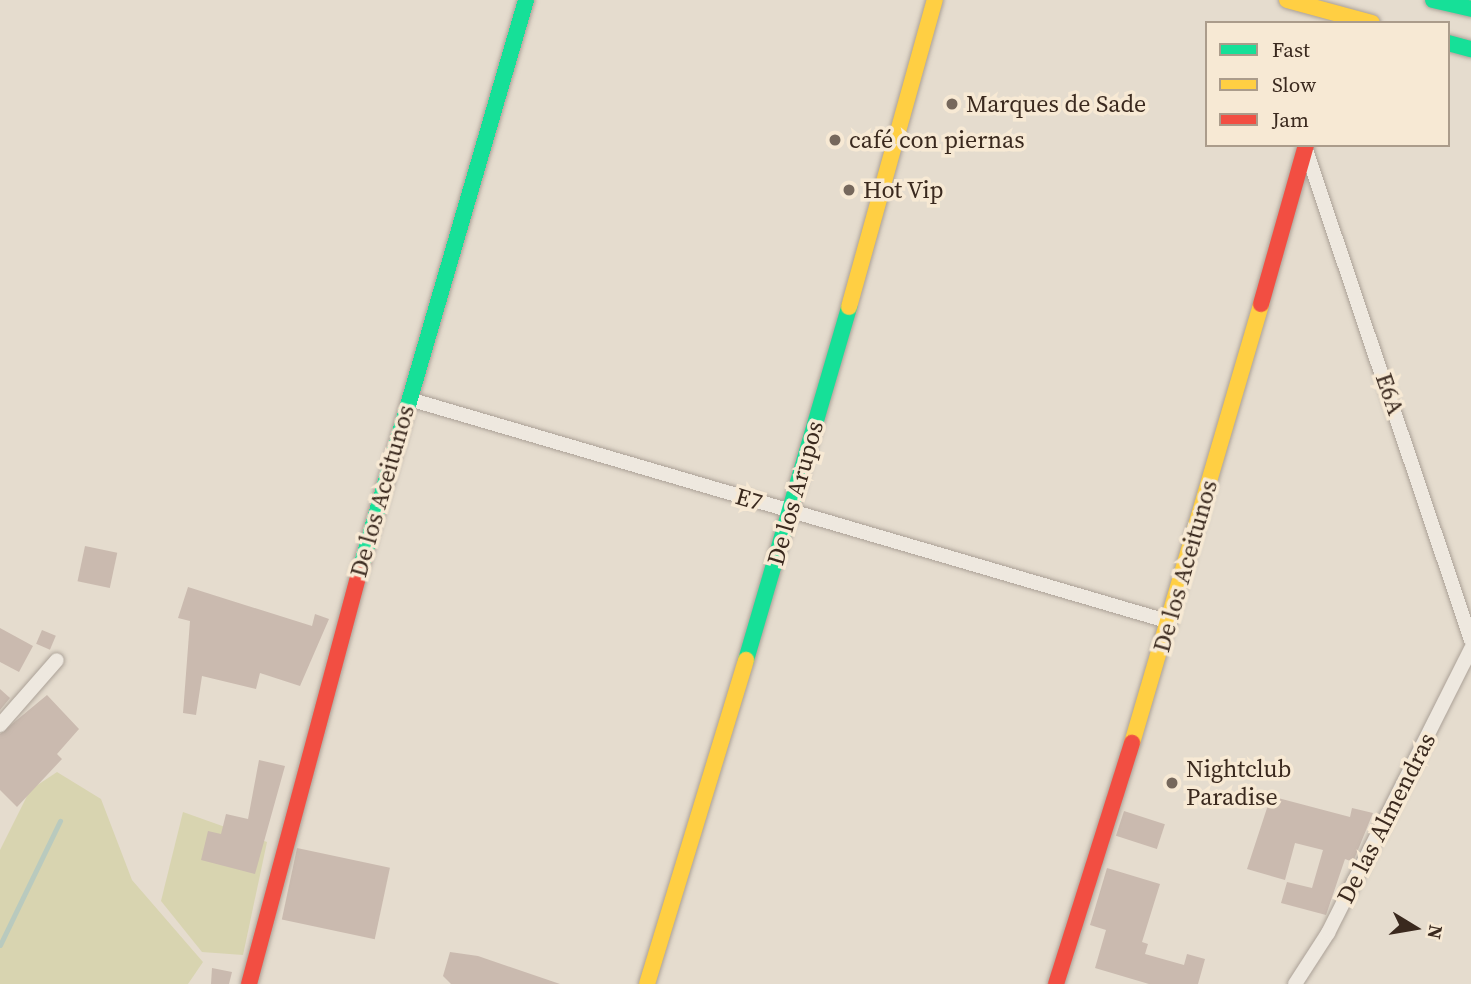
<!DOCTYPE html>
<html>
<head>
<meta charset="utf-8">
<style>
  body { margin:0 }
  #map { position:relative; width:1471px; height:984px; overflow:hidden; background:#e5dcce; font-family:"Source Serif 4",serif }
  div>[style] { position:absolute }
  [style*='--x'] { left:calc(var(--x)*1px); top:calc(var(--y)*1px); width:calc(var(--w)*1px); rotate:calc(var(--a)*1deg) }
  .green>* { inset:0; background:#d8d4b0 }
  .stream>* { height:5px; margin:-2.5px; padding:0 2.5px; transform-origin:2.5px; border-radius:2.5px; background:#b9cabe }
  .building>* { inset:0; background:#cabaaf; transform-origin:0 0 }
  .roads { filter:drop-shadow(0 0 2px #aba197) drop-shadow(0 0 2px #aba197) }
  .street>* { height:14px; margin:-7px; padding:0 7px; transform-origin:7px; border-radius:7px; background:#eee8df }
  .fast>* { height:16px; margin:-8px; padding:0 8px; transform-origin:8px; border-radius:8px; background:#16e098 }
  .slow>* { height:16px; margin:-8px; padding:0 8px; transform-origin:8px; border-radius:8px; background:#ffcf43 }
  .jam>* { height:16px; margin:-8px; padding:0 8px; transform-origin:8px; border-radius:8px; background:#f24e42 }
  .dots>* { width:19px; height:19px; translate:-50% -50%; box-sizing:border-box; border:4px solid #f7e9d4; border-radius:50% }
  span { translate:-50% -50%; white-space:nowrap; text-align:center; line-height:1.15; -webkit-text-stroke:7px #f7e9d4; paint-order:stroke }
  .poi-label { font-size:24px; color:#3a291e }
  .left { translate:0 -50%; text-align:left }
  .street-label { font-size:24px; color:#3a291e }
  .legend { position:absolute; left:1205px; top:21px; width:245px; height:126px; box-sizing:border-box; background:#f7e9d4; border:2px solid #ab9c8b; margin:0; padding:9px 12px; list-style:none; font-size:21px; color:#3a291e }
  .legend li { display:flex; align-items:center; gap:14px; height:35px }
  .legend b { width:35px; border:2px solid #ab9c8b }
  .north { position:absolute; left:1380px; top:893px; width:70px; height:70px; -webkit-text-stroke:5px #f7e9d4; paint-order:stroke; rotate:101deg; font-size:19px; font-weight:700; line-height:28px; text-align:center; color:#3a291e }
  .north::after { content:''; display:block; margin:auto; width:24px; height:32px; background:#3a291e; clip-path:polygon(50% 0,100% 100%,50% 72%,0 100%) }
</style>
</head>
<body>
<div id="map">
  <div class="green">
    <i style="clip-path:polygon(57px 772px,101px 799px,132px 880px,203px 962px,188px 984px,0 984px,0 850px,30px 790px)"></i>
    <i style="clip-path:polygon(183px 812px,267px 842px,243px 955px,202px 952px,161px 901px)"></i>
  </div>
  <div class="stream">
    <i style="--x:0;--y:945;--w:138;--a:-64.2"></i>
  </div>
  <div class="building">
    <i style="left:85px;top:546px;width:33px;height:36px;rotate:12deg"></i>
    <i style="clip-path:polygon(188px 587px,312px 626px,315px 614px,329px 619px,300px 686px,260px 673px,256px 689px,202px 676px,196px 715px,183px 713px,190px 621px,178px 618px)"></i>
    <i style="clip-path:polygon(0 628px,33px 646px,19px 672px,0 662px)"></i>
    <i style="left:42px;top:630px;width:15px;height:15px;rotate:23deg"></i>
    <i style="clip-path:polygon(0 689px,10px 698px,0 710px)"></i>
    <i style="clip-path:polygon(47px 695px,79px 729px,57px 754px,62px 759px,17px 807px,0 790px,0 734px)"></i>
    <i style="clip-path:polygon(259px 760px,285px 766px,255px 874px,201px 860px,208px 831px,221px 834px,226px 814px,248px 819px)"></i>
    <i style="clip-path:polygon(1278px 798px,1350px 817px,1352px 808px,1373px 813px,1353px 862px,1345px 859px,1326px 915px,1281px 903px,1287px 882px,1312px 888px,1323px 850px,1295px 843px,1285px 880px,1247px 869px,1268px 805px,1275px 807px)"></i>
    <i style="left:1124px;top:811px;width:43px;height:26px;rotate:18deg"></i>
    <i style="left:297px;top:848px;width:95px;height:73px;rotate:12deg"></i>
    <i style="clip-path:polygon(1107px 868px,1160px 884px,1142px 942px,1148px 944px,1145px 954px,1184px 965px,1187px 954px,1205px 959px,1198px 984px,1149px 984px,1095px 968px,1106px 930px,1090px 925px)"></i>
    <i style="clip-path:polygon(450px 952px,478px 956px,560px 984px,451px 984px,443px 976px)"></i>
    <i style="clip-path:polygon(212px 968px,232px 972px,229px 984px,211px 984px)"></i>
  </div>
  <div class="roads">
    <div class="street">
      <i style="--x:1306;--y:150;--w:517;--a:71.39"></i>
      <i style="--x:409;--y:399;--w:793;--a:16.33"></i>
      <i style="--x:0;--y:725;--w:86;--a:-48.8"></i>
      <i style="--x:1295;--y:984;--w:61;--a:-57.1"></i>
      <i style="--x:1328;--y:933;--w:318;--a:-63.3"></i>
    </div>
    <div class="fast">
      <i style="--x:1433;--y:0;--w:39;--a:13"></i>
      <i style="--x:1448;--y:43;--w:24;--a:15"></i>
      <i style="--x:360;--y:570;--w:594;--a:-73.76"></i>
      <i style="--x:746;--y:660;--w:368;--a:-73.7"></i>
    </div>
    <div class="slow">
      <i style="--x:1287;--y:0;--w:88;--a:15.1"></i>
      <i style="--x:849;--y:307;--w:319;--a:-74.4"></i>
      <i style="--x:1132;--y:743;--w:458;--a:-73.6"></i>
      <i style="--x:647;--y:984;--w:339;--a:-73"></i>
    </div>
    <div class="jam">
      <i style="--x:1261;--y:304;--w:165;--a:-74.2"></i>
      <i style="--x:249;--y:984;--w:429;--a:-75"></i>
      <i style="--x:1056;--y:984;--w:253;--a:-72.5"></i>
    </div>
  </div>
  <div class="dots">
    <i style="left:952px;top:104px;background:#76685c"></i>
    <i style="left:835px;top:140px;background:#76685c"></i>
    <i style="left:849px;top:190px;background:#76685c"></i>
    <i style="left:1172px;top:783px;background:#76685c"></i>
  </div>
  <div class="poi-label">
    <span class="left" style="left:966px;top:104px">Marques de Sade</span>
    <span class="left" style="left:849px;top:140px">café con piernas</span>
    <span class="left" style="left:863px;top:190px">Hot Vip</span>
    <span class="left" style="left:1186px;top:783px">Nightclub<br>Paradise</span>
  </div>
  <div class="street-label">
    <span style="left:1390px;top:394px;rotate:71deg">E6A</span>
    <span style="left:382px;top:491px;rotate:-74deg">De los Aceitunos</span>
    <span style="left:795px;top:493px;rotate:-74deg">De los Arupos</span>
    <span style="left:749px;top:499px;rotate:16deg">E7</span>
    <span style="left:1185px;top:566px;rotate:-74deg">De los Aceitunos</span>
    <span style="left:1386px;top:818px;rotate:-63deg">De las Almendras</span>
  </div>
  <ul class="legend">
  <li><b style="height:9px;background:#16e098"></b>Fast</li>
  <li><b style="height:9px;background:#ffcf43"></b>Slow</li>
  <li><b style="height:9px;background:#f24e42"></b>Jam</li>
  </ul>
  <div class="north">N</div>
</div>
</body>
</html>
